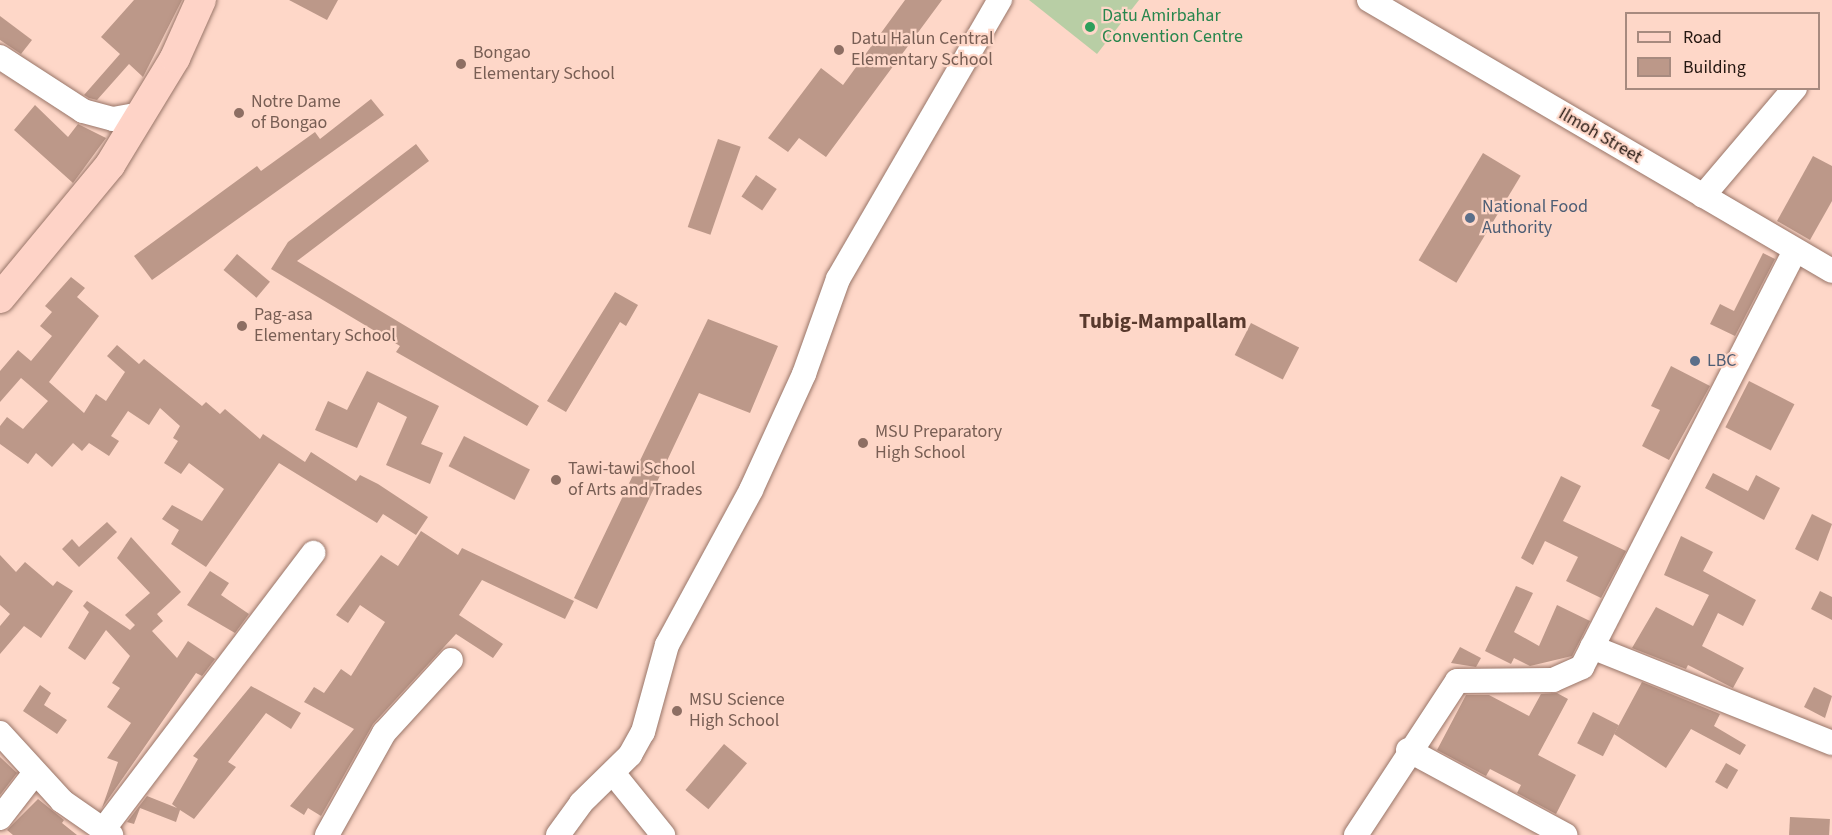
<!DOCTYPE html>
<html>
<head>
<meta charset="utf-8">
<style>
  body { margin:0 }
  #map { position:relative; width:1832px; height:835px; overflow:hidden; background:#fed7c8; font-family:"Source Sans 3",sans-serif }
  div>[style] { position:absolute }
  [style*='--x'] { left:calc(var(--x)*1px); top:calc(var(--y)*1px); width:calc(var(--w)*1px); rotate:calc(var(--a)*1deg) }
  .green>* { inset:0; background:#b8cea5 }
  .building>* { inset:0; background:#bc9889; transform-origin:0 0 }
  .roads { filter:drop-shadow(0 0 2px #987568) drop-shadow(0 0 2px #987568) }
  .minor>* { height:24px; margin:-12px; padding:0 12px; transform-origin:12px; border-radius:12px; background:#fff }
  .major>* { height:30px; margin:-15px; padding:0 15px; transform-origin:15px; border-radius:15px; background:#fed3c7 }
  .dots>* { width:16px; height:16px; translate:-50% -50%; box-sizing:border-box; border:3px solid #fed7c8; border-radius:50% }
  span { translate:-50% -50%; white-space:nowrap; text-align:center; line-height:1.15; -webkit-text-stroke:4.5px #fed7c8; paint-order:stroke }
  .leisure-label { font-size:18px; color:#27864d }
  .left { translate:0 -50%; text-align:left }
  .education-label { font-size:18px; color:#785e54 }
  .street-label { font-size:18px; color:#241711 }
  .service-label { font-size:18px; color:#4e5e75 }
  .quarter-label { font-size:21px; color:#58392d; font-weight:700 }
  .legend { position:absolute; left:1625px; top:12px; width:195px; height:78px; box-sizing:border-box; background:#fed7c8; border:2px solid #a78a7f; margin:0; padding:8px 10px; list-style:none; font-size:18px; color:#241711 }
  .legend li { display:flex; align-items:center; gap:12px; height:30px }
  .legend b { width:30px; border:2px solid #a78a7f }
</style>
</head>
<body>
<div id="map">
  <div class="green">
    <i style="clip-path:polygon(1029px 0,1139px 0,1097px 54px)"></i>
  </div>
  <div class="building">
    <i style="clip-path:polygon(134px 0,182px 0,143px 77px,129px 64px,97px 100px,89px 98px,84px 95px,120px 54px,101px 37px)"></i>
    <i style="clip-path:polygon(289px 0,338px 0,327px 20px)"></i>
    <i style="clip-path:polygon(905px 0,942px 0,826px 157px,799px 138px,788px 152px,768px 138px,821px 68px,843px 85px)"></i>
    <i style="clip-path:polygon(0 16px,32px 40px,21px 54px,0 40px)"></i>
    <i style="clip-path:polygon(371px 99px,384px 115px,152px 280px,134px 256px,257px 166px,261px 171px,315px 132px,320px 139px)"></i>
    <i style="clip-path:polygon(35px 105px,68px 137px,78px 124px,106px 138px,73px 183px,14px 130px)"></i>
    <i style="left:718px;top:139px;width:24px;height:93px;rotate:19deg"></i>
    <i style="clip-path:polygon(416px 144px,429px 161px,297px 261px,539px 406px,527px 426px,396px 352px,400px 346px,271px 269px,288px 242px)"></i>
    <i style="left:1483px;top:153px;width:44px;height:125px;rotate:31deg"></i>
    <i style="clip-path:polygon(1813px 156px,1832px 166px,1832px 201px,1810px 240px,1777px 221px)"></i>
    <i style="left:756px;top:175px;width:25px;height:26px;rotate:34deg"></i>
    <i style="clip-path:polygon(1763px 253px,1775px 259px,1735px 336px,1710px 324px,1720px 304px,1734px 311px)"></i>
    <i style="left:237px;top:254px;width:43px;height:21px;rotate:40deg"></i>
    <i style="clip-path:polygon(71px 277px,85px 288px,77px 297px,99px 316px,49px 382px,84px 413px,96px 394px,106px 401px,125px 372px,107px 356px,117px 345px,139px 364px,144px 359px,202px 406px,206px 402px,220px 414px,225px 409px,260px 439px,263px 434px,305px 462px,311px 452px,356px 481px,360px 475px,378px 484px,428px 517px,416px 535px,383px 514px,377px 523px,279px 463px,206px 567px,171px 544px,179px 530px,162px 519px,172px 505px,202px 521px,224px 489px,189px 463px,181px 474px,164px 463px,178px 441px,173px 438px,180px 426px,160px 408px,149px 425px,128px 411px,111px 436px,119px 441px,109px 456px,89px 443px,82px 451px,73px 443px,52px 467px,36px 453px,28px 464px,0 444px,0 426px,7px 417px,23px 429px,48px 401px,21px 378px,0 402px,0 371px,18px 350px,31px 361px,52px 336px,40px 326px,52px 312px,45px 306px)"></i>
    <i style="clip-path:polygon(615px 292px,638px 305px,626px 326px,620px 322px,566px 412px,547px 401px)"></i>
    <i style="clip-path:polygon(708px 319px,778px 346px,750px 413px,699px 393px,597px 609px,574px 598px)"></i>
    <i style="left:1251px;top:323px;width:54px;height:36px;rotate:27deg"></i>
    <i style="clip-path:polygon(1671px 366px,1710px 386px,1669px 460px,1642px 446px,1660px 410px,1651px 406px)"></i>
    <i style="clip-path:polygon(367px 371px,439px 406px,421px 444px,443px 453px,430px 484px,386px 465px,407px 417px,378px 402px,357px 448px,315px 430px,328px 401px,347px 410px)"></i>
    <i style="left:1749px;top:381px;width:51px;height:52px;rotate:27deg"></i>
    <i style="left:464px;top:436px;width:74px;height:34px;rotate:27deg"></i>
    <i style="clip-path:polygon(1713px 473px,1748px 491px,1756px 475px,1780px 488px,1764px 520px,1705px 488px)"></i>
    <i style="clip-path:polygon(1561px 476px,1581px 486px,1563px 521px,1626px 551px,1601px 598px,1566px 581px,1578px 557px,1545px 541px,1533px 565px,1521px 558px)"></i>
    <i style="clip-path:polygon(1812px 514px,1832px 524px,1818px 561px,1795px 549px)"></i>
    <i style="clip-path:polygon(107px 522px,117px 532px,79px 567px,62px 549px,72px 539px,79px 547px)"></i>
    <i style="clip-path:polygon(421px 531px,458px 555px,462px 548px,574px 601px,565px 619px,482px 580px,459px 615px,503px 644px,493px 658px,456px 634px,373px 724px,321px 816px,308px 808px,304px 815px,290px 806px,354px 729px,304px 702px,314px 687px,324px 693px,341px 669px,351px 676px,385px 622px,360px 605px,348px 623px,336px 615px,381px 555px,398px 566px)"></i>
    <i style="clip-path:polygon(1681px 536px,1713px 552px,1703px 571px,1756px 600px,1743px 626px,1718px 613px,1702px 646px,1744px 668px,1733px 688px,1688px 665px,1686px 669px,1632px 648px,1656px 607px,1693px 626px,1709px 595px,1664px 575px)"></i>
    <i style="clip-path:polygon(131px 537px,181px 592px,157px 614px,163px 621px,152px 631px,177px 658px,188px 641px,215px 659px,202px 676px,196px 673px,102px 808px,118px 762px,107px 758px,131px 723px,107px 707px,120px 688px,112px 683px,130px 656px,106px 630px,85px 660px,68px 648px,89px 612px,83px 606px,87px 601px,130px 630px,135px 625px,125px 615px,150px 593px,117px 558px)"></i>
    <i style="clip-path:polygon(0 555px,16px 572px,25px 562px,53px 586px,57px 581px,73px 591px,41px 638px,24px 626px,0 654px,0 626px,10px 614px,0 605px)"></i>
    <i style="clip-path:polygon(210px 571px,229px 583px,221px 595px,249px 614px,235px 633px,187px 605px)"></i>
    <i style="clip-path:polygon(1516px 586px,1533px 593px,1514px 632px,1539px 646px,1557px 605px,1590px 621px,1572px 656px,1530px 666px,1514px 658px,1511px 664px,1485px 651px)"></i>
    <i style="clip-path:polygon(1820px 591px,1832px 597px,1832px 620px,1811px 609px)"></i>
    <i style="clip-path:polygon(1460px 647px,1481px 658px,1476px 667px,1451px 663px)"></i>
    <i style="clip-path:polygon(1642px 682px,1720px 714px,1714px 726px,1746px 745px,1740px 755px,1691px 729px,1666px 768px,1614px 734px)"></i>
    <i style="clip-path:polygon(40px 685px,51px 693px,44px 705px,67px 720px,57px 734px,23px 711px)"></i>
    <i style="clip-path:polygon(251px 686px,301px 713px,291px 729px,266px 713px,228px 762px,236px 767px,194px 819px,180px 810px,176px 822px,140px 808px,134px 824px,127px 822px,147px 796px,177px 808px,172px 804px,198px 759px,193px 756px)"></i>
    <i style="clip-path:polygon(1814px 687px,1832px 696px,1825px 718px,1804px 707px)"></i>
    <i style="clip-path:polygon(1557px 693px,1568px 699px,1538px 755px,1576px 775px,1556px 814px,1517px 793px,1521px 785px,1490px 769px,1486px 776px,1437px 750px,1466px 695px,1489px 695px,1529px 716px,1541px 694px)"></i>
    <i style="left:1593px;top:712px;width:29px;height:35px;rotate:27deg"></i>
    <i style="left:724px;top:744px;width:30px;height:60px;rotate:40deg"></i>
    <i style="clip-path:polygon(0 757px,17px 773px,0 795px)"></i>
    <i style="left:1726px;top:763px;width:14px;height:22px;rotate:30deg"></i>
    <i style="clip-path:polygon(38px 799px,64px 820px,62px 823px,77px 835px,13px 835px,7px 830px)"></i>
    <i style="left:1790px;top:817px;width:40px;height:18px;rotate:3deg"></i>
  </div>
  <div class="roads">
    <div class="minor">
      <i style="--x:1369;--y:0;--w:536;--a:30.34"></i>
      <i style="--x:0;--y:57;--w:99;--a:33"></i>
      <i style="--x:83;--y:111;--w:31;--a:15"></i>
      <i style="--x:113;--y:119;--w:28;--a:-10"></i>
      <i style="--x:1703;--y:196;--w:142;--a:-49.6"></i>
      <i style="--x:1592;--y:647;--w:258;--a:21.8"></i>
      <i style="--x:0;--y:733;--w:92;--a:47.6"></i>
      <i style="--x:62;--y:801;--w:60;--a:34.8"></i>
      <i style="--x:1408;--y:750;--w:179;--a:28.4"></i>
      <i style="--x:613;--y:773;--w:80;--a:51.1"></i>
      <i style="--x:0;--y:818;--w:56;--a:-52.3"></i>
      <i style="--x:103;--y:830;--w:348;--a:-52.8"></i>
      <i style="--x:327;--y:835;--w:117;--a:-60.8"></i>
      <i style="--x:384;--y:733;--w:99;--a:-47.5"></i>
      <i style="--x:558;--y:835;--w:39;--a:-54"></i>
      <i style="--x:581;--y:803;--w:69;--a:-44.4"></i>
      <i style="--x:630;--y:755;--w:26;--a:-61"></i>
      <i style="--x:643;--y:732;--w:90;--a:-74.6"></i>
      <i style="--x:667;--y:645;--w:176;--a:-61.5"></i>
      <i style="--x:751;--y:490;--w:128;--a:-65.4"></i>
      <i style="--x:804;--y:374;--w:101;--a:-70.3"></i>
      <i style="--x:838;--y:279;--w:323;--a:-59.9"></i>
      <i style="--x:1356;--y:835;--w:184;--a:-56.7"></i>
      <i style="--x:1457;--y:681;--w:96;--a:-0.6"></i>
      <i style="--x:1553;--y:680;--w:32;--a:-24"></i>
      <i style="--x:1582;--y:667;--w:467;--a:-62.9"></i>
    </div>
    <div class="major">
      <i style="--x:0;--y:298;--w:173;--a:-50.4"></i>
      <i style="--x:110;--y:165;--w:125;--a:-58.7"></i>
      <i style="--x:175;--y:58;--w:64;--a:-65.9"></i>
    </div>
  </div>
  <div class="dots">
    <i style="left:1090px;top:27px;background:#2e9e5b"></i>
    <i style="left:839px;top:50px;background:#8d6e63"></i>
    <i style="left:461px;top:64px;background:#8d6e63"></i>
    <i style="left:239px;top:113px;background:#8d6e63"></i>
    <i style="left:1470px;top:218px;background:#5c6f8a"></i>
    <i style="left:242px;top:326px;background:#8d6e63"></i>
    <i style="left:1695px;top:361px;background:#5c6f8a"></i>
    <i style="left:863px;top:443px;background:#8d6e63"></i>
    <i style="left:556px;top:480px;background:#8d6e63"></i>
    <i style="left:677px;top:711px;background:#8d6e63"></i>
  </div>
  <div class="leisure-label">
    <span class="left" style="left:1102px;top:27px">Datu Amirbahar<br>Convention Centre</span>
  </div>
  <div class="education-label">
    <span class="left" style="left:851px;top:50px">Datu Halun Central<br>Elementary School</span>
    <span class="left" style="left:473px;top:64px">Bongao<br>Elementary School</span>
    <span class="left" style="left:251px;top:113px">Notre Dame<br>of Bongao</span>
    <span class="left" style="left:254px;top:326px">Pag-asa<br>Elementary School</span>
    <span class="left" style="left:875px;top:443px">MSU Preparatory<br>High School</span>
    <span class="left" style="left:568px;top:480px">Tawi-tawi School<br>of Arts and Trades</span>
    <span class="left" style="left:689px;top:711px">MSU Science<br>High School</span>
  </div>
  <div class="street-label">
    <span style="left:1600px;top:136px;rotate:30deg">Ilmoh Street</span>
  </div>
  <div class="service-label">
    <span class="left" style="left:1482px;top:218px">National Food<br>Authority</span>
    <span class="left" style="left:1707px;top:361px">LBC</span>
  </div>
  <div class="quarter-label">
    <span style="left:1163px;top:321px">Tubig-Mampallam</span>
  </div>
  <ul class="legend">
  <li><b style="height:8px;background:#fed3c7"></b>Road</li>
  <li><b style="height:16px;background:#bc9889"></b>Building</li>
  </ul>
</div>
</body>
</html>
